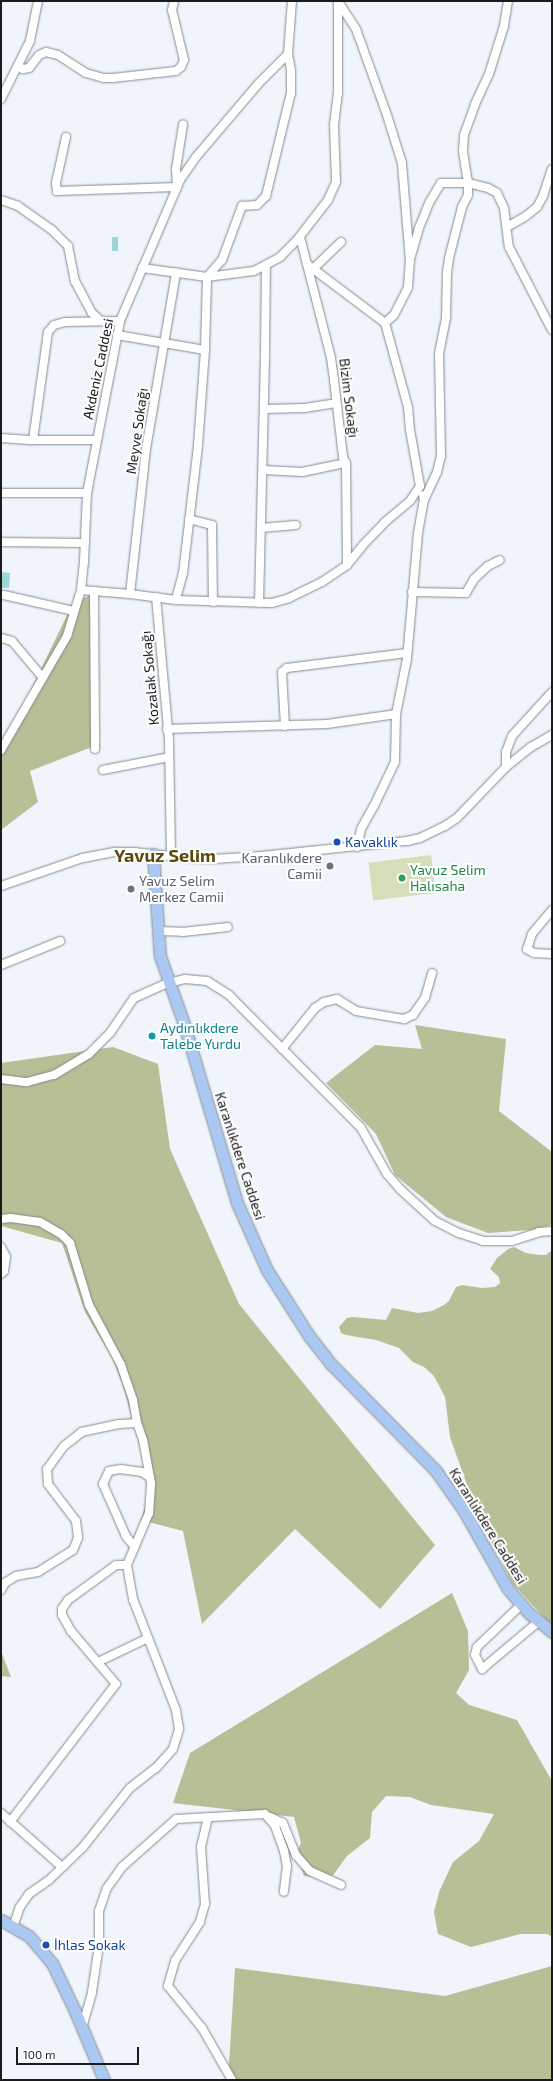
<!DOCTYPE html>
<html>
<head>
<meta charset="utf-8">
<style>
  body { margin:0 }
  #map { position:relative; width:553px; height:2081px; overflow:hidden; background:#eff5fb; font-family:"Exo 2",sans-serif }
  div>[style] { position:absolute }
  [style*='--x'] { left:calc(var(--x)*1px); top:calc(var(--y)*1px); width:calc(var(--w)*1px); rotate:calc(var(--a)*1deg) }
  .green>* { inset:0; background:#d5ddb9; transform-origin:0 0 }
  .forest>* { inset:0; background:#b6bf95 }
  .water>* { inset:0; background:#9dd6d5; transform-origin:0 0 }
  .roads { filter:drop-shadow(0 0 1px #848a8f) drop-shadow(0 0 1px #848a8f) }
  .minor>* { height:8px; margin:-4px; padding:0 4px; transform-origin:4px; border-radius:4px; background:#fff }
  .major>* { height:11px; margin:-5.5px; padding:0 5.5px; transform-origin:5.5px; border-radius:5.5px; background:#aac8f2 }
  .dots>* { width:11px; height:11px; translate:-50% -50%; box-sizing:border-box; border:2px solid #fff; border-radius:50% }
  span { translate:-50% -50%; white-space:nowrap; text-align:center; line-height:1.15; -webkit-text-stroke:4px #fff; paint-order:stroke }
  .street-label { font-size:14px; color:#191b1d }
  .transit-label { font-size:14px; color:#164399 }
  .left { translate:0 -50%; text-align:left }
  .worship-label { font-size:14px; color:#5b616d }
  .right { translate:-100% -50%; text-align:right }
  .leisure-label { font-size:14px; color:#27864d }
  .culture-label { font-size:14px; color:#0d838f }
  .district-label { font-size:18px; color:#594a09; font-weight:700 }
  .frame { position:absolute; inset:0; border:2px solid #191b1d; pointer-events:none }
  .scale { position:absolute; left:16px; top:2047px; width:123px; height:18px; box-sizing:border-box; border:2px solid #191b1d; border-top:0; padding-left:5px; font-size:12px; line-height:14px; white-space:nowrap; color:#191b1d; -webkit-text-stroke:3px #fff; paint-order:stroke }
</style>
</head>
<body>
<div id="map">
  <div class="green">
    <i style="left:431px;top:855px;width:38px;height:63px;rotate:83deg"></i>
  </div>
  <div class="forest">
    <i style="clip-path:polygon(93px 594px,97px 745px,30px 771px,38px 802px,1px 830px,1px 751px,73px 603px)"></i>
    <i style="clip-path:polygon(415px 1025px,506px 1039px,499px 1111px,552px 1152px,552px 1225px,530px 1230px,488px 1233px,446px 1217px,395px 1175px,376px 1134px,326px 1083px,375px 1045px,422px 1049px)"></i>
    <i style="clip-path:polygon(113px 1047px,158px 1064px,170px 1149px,239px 1304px,435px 1545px,380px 1609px,295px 1529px,202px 1624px,183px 1531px,141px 1520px,151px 1485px,122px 1383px,112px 1358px,85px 1312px,62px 1243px,1px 1226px,1px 1063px)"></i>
    <i style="clip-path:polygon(514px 1247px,526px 1253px,540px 1255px,546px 1255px,552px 1250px,552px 1621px,549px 1623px,513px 1584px,483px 1526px,484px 1520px,467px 1485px,450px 1437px,445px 1397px,434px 1376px,424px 1367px,413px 1362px,399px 1348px,376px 1340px,346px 1335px,341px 1333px,339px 1327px,347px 1318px,353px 1317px,386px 1320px,392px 1308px,418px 1313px,432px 1311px,444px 1305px,449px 1301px,456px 1287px,462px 1285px,482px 1288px,495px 1287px,500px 1283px,499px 1277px,490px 1269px,497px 1258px,508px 1249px)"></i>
    <i style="clip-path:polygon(452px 1593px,468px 1631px,469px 1670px,456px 1693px,469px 1705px,517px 1720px,552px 1781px,552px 1937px,547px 1934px,520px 1934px,471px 1947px,438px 1934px,434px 1912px,439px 1892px,453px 1862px,479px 1841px,494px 1814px,431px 1805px,410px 1797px,386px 1796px,372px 1812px,370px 1838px,347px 1856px,331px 1878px,304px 1876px,296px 1854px,301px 1843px,294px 1817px,173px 1803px,190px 1753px)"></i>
    <i style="clip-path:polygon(1px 1651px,11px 1677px,1px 1676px)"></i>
    <i style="clip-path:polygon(552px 1966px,552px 2080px,228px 2080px,235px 1968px,445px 1996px)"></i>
  </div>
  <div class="water">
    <i style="left:112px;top:237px;width:6px;height:14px"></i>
    <i style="clip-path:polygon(1px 572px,10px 573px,9px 588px,1px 588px)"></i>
  </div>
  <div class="roads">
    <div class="minor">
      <i style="--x:18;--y:66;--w:6;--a:31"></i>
      <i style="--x:23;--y:69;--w:6;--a:-9"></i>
      <i style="--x:29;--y:68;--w:16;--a:-52"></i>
      <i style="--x:39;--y:55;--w:8;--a:-23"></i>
      <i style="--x:46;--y:52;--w:12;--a:14"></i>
      <i style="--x:58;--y:55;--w:33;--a:33"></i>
      <i style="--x:86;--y:73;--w:19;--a:16"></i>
      <i style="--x:104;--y:78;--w:9;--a:0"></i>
      <i style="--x:113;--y:78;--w:63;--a:-6.3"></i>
      <i style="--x:176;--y:71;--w:6;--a:-39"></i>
      <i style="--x:181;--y:67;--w:8;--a:-67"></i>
      <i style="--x:184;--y:60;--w:51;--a:-103.5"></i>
      <i style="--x:172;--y:10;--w:9;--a:-77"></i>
      <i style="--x:1;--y:99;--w:65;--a:-63.4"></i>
      <i style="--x:30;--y:41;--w:41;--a:-78.7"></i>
      <i style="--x:66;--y:137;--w:47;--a:102.3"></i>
      <i style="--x:56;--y:183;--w:8;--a:83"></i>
      <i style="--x:57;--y:191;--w:120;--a:-1.9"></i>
      <i style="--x:177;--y:187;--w:18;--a:-93"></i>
      <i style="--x:176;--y:169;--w:45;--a:-81"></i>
      <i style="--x:1;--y:200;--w:18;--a:19"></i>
      <i style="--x:18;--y:206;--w:42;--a:35.2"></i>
      <i style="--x:52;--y:230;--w:23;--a:45"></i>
      <i style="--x:68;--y:246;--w:36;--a:79"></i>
      <i style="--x:75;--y:281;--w:36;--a:62"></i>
      <i style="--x:92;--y:313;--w:11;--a:41"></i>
      <i style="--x:507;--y:227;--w:22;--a:-30"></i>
      <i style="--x:526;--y:216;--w:14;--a:-39"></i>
      <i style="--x:537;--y:207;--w:13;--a:-61"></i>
      <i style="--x:543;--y:196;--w:28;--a:-72"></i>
      <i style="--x:300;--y:237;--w:125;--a:75.6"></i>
      <i style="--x:331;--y:358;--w:22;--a:82"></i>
      <i style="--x:334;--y:380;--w:78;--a:83.3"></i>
      <i style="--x:343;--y:457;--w:8;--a:67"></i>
      <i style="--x:346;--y:464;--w:101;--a:89.4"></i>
      <i style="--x:411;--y:256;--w:29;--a:-74"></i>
      <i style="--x:419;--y:228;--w:27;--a:-68"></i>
      <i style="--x:429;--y:203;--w:23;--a:-59"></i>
      <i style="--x:441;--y:183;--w:27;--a:0"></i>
      <i style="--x:468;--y:183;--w:21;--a:14"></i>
      <i style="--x:488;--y:188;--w:10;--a:29"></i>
      <i style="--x:497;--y:193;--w:17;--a:65"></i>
      <i style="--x:504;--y:208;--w:39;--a:83"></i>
      <i style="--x:509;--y:247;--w:93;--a:62.6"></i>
      <i style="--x:308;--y:265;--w:96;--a:37"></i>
      <i style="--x:142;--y:268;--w:66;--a:7.9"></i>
      <i style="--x:207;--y:277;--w:47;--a:-7.3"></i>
      <i style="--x:254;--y:271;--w:30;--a:-28"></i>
      <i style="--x:280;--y:257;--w:24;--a:-45"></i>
      <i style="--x:297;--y:240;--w:51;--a:-52.2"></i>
      <i style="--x:328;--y:200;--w:20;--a:-66"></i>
      <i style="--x:336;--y:182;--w:57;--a:-92"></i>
      <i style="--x:334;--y:125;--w:32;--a:-83"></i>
      <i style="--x:338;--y:93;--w:92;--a:-90"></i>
      <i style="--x:313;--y:269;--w:39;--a:-44"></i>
      <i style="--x:117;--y:335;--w:89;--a:9.7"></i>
      <i style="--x:205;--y:350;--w:96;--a:94.2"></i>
      <i style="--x:198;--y:446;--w:128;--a:96.7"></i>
      <i style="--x:183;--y:573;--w:28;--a:105"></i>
      <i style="--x:205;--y:350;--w:73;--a:-88.4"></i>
      <i style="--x:207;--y:277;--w:23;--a:-49"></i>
      <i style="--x:222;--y:260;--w:58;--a:-69.7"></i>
      <i style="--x:242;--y:206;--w:15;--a:-4"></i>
      <i style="--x:257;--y:205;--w:13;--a:-45"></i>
      <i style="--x:266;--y:196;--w:106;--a:-76.4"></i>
      <i style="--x:291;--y:93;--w:23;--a:-90"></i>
      <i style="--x:291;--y:70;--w:16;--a:-101"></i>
      <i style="--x:264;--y:409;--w:41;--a:-1.4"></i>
      <i style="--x:305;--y:408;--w:31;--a:-9"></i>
      <i style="--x:1;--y:438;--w:32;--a:4"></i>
      <i style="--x:33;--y:440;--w:63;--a:0"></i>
      <i style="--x:33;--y:440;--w:109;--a:-82.1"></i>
      <i style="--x:48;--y:332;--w:9;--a:-49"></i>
      <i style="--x:54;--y:325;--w:11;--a:-15"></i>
      <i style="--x:65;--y:322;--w:55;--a:-1"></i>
      <i style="--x:263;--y:470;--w:39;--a:3"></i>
      <i style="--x:302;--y:472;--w:45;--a:-11.6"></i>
      <i style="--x:1;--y:493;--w:86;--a:0"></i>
      <i style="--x:424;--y:500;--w:31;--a:-65"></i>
      <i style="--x:437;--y:472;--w:16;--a:-76"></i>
      <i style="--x:441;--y:456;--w:102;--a:-91.1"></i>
      <i style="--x:439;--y:354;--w:38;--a:-79"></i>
      <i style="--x:446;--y:317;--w:44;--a:-88.7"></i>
      <i style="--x:447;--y:273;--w:15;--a:-82"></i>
      <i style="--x:449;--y:258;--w:53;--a:-75.7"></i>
      <i style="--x:462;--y:207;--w:13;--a:-63"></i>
      <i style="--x:468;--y:195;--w:12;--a:-90"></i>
      <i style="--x:468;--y:183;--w:33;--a:-99"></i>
      <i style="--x:463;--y:150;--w:15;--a:-86"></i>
      <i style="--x:464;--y:135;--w:33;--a:-70"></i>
      <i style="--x:475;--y:104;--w:33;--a:-65"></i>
      <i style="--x:489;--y:74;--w:50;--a:-72.6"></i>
      <i style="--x:504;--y:26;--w:25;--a:-81"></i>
      <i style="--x:189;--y:519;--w:24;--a:15"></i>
      <i style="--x:212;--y:525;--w:77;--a:89.3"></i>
      <i style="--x:261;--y:528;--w:35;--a:-5"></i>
      <i style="--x:1;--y:542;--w:84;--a:0.7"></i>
      <i style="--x:81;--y:590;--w:49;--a:4.7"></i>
      <i style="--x:130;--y:594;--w:46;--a:7.4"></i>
      <i style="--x:176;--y:600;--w:96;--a:1.8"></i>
      <i style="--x:272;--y:603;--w:18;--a:-16"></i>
      <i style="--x:289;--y:598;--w:37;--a:-26"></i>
      <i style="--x:322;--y:582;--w:30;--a:-34"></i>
      <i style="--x:347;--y:565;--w:26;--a:-51"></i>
      <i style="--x:363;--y:545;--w:32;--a:-46"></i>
      <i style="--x:385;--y:522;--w:33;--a:-40"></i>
      <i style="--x:410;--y:501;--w:18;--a:-56"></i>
      <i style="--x:420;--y:486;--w:57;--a:-100.1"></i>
      <i style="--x:410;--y:430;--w:23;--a:-95"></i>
      <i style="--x:408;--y:407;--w:87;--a:-105.3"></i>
      <i style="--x:385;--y:323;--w:12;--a:-42"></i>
      <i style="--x:394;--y:315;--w:31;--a:-63"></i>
      <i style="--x:408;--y:287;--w:26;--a:-86"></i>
      <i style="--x:410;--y:261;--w:98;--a:-94.7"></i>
      <i style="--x:402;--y:163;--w:50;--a:-107.4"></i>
      <i style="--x:387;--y:115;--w:91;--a:-109.8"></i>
      <i style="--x:356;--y:29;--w:33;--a:-123"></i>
      <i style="--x:94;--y:591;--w:158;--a:89.6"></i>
      <i style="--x:412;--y:592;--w:54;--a:1.1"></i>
      <i style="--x:466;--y:593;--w:16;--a:-60"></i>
      <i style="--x:474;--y:579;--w:19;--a:-43"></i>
      <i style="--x:488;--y:566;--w:13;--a:-27"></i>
      <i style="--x:130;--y:594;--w:146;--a:-83.7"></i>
      <i style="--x:146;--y:449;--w:179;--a:-80.3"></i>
      <i style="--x:4;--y:595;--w:72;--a:12.9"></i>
      <i style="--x:156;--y:597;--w:145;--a:84.8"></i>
      <i style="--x:169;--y:741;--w:115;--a:89"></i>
      <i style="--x:259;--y:603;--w:249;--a:-88.6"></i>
      <i style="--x:265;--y:354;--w:89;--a:-89.4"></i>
      <i style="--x:1;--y:638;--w:11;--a:15"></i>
      <i style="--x:12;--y:641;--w:48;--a:50"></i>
      <i style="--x:285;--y:726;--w:54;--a:-93.2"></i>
      <i style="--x:282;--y:672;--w:6;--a:-39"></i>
      <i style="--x:287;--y:668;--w:121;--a:-7.1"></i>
      <i style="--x:167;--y:729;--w:160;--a:-1.8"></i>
      <i style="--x:327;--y:724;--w:70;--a:-8.2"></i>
      <i style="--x:1;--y:750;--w:132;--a:-59.9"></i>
      <i style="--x:67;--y:636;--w:48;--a:-73.1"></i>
      <i style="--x:81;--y:590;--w:28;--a:-84"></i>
      <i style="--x:84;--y:562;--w:69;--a:-87.5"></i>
      <i style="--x:87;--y:493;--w:175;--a:-79.1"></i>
      <i style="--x:120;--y:321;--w:153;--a:-66.9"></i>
      <i style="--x:180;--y:180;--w:28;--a:-55"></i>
      <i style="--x:196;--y:157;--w:97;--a:-49.6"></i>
      <i style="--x:259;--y:83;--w:41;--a:-45"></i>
      <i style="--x:288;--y:54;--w:53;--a:-85.7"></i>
      <i style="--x:506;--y:767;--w:15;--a:-90"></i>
      <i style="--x:506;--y:752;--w:17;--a:-69"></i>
      <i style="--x:512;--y:736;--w:59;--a:-47.7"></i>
      <i style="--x:103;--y:770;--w:67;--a:-11.1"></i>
      <i style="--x:357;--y:847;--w:18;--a:-77"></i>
      <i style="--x:361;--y:829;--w:26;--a:-61"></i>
      <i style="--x:374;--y:806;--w:49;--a:-64.5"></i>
      <i style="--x:395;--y:762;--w:48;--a:-88.8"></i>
      <i style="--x:396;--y:714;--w:56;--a:-78.7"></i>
      <i style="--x:407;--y:659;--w:126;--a:-85"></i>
      <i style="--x:418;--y:533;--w:34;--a:-80"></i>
      <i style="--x:424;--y:500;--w:5;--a:-101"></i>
      <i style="--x:1;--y:886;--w:87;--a:-18.9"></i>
      <i style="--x:83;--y:858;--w:33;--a:-11"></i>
      <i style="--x:115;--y:852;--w:19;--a:0"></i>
      <i style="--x:134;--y:852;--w:54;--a:6.3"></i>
      <i style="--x:188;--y:858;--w:26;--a:2"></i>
      <i style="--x:214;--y:859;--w:47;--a:-3.7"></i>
      <i style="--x:261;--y:856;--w:147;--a:-5.9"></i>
      <i style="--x:407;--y:841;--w:13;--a:-13"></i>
      <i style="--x:420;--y:838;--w:28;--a:-26"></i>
      <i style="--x:445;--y:826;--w:14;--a:-34"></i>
      <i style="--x:457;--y:818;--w:71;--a:-46.1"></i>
      <i style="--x:506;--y:767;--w:32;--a:-39"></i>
      <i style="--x:531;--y:747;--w:24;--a:-30"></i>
      <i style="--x:552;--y:910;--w:31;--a:130"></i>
      <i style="--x:532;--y:934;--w:16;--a:108"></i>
      <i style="--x:527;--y:949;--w:8;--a:30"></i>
      <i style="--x:534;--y:953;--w:18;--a:3"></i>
      <i style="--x:158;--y:931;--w:25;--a:2"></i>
      <i style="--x:183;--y:932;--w:45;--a:-6.3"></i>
      <i style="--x:1;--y:965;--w:64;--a:-22.1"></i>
      <i style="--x:282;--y:1049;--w:53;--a:-51.2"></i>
      <i style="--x:315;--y:1008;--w:11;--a:-34"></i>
      <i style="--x:324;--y:1002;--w:13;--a:-13"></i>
      <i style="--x:337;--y:999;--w:22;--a:32"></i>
      <i style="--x:356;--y:1011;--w:49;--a:9.5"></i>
      <i style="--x:404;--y:1019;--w:10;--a:-24"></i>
      <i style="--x:413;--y:1015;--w:21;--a:-55"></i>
      <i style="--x:425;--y:998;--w:26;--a:-74"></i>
      <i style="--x:1;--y:1079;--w:26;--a:7"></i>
      <i style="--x:27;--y:1082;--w:28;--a:-15"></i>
      <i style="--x:54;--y:1075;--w:41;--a:-31"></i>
      <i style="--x:89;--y:1054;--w:30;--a:-45"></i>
      <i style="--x:110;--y:1033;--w:42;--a:-55.6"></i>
      <i style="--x:134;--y:998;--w:37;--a:-24"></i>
      <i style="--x:168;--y:983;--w:17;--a:-13"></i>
      <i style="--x:185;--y:979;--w:22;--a:5"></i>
      <i style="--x:207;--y:981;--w:26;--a:32"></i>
      <i style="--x:229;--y:995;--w:187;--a:45.2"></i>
      <i style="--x:361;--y:1128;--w:53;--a:60.5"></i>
      <i style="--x:387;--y:1174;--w:21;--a:49"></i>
      <i style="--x:401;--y:1190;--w:46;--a:42.4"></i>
      <i style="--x:435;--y:1221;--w:27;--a:27"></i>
      <i style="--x:459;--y:1233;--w:25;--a:18"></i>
      <i style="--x:483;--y:1241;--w:29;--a:0"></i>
      <i style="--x:512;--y:1241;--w:28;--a:-18"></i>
      <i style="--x:539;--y:1232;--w:13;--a:-4"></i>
      <i style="--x:1;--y:1219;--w:10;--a:-6"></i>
      <i style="--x:11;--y:1218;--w:29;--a:8"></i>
      <i style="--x:40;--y:1222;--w:24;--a:30"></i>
      <i style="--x:61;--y:1234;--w:13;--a:45"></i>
      <i style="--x:70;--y:1243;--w:65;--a:73"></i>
      <i style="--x:89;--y:1305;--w:68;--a:61.9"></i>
      <i style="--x:121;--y:1365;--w:37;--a:71"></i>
      <i style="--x:133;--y:1400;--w:23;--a:80"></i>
      <i style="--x:137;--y:1423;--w:18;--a:177"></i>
      <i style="--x:119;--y:1424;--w:38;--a:168"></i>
      <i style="--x:82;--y:1432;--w:23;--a:142"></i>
      <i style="--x:64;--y:1446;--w:29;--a:126"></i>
      <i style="--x:47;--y:1469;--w:15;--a:86"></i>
      <i style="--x:48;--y:1484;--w:46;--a:52.9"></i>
      <i style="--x:76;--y:1521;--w:17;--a:83"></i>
      <i style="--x:78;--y:1538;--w:13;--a:113"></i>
      <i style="--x:73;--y:1550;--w:41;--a:147.8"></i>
      <i style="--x:38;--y:1572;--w:22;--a:170"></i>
      <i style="--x:16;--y:1576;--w:13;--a:148"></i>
      <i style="--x:5;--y:1583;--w:8;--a:120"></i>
      <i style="--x:1;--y:1247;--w:11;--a:63"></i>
      <i style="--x:6;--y:1257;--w:14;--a:98"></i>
      <i style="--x:4;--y:1271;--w:4;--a:135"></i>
      <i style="--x:134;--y:1546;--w:13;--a:-129"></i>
      <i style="--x:126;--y:1536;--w:57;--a:-113.9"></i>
      <i style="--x:103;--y:1484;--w:14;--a:-65"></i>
      <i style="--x:109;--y:1471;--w:11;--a:-10"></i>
      <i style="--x:120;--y:1469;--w:22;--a:8"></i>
      <i style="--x:142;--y:1472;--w:9;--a:32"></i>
      <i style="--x:521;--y:1605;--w:61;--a:136.3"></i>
      <i style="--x:477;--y:1647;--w:8;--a:104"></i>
      <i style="--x:475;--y:1655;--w:16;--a:63"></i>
      <i style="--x:482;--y:1669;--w:73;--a:-40"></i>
      <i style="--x:98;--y:1662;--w:55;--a:-25.6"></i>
      <i style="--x:1;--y:1813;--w:81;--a:41.5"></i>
      <i style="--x:208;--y:1817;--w:31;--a:103"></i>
      <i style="--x:201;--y:1847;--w:57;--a:86"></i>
      <i style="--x:205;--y:1904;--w:19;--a:106"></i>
      <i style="--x:200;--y:1922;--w:46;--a:122.7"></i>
      <i style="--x:175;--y:1961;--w:26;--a:106"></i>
      <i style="--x:168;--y:1986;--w:54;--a:51"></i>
      <i style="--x:202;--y:2028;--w:60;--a:60"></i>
      <i style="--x:270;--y:1817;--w:14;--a:25"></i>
      <i style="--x:283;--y:1823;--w:35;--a:68"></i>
      <i style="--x:296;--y:1855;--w:21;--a:49"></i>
      <i style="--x:310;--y:1871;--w:34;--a:24"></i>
      <i style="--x:10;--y:1822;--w:174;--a:-52.5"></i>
      <i style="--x:116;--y:1684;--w:70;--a:-130.3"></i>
      <i style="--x:71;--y:1631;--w:18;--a:-119"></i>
      <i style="--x:62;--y:1615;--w:6;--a:-90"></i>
      <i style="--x:62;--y:1609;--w:11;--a:-56"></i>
      <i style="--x:68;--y:1600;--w:59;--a:-36.1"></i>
      <i style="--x:116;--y:1565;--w:11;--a:0"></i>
      <i style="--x:13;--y:1927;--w:21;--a:-71"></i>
      <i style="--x:20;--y:1907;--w:16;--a:-55"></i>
      <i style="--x:29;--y:1894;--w:24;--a:-35"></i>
      <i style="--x:49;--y:1880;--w:47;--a:-44.1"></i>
      <i style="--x:83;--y:1847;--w:75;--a:-51.5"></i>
      <i style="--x:130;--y:1788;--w:33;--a:-38"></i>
      <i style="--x:156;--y:1768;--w:25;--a:-48"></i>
      <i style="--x:173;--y:1749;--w:21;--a:-73"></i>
      <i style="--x:179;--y:1729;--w:19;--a:-99"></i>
      <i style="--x:176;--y:1710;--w:119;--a:-111.2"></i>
      <i style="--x:133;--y:1599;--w:35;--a:-100"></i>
      <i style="--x:127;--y:1565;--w:56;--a:-67.1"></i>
      <i style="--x:149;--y:1513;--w:30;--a:-86"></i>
      <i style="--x:151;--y:1483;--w:44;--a:-100.5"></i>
      <i style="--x:143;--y:1440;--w:18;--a:-109"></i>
      <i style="--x:82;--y:2028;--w:37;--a:-74"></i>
      <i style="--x:92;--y:1992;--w:48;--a:-81.5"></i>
      <i style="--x:99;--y:1945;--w:34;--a:-90"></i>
      <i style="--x:99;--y:1911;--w:24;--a:-71"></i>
      <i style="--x:107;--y:1888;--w:26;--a:-54"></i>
      <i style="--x:122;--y:1867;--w:72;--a:-41.6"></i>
      <i style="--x:176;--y:1819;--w:89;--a:-3.2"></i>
      <i style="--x:265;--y:1814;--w:16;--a:50"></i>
      <i style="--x:275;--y:1826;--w:27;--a:70"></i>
      <i style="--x:284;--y:1851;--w:15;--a:79"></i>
      <i style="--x:287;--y:1866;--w:26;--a:97"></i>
    </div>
    <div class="major">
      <i style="--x:153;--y:854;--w:102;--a:86.1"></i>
      <i style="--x:160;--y:956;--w:72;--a:70.6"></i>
      <i style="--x:184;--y:1024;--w:187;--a:73.5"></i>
      <i style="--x:237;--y:1203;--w:73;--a:65.9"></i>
      <i style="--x:267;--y:1270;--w:78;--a:57.5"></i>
      <i style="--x:309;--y:1336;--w:37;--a:52"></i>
      <i style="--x:332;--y:1365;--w:148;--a:45.5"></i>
      <i style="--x:436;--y:1471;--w:49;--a:55"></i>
      <i style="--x:464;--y:1511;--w:90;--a:60.6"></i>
      <i style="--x:508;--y:1589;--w:33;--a:49"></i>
      <i style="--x:530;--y:1614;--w:28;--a:39"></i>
      <i style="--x:1;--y:1920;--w:32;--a:30"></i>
      <i style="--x:29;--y:1936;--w:35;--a:50"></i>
      <i style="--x:52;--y:1963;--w:53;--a:64.4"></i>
      <i style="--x:75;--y:2011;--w:75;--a:67.2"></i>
    </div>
  </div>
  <div class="dots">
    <i style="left:337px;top:842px;background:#1a4fb4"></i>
    <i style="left:330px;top:866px;background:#6b7280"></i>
    <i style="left:402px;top:878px;background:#2e9e5b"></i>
    <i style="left:131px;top:889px;background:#6b7280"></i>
    <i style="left:152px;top:1036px;background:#0f9aa8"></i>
    <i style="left:46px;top:1945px;background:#1a4fb4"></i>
  </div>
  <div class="street-label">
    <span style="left:98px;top:369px;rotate:-78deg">Akdeniz Caddesi</span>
    <span style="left:349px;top:398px;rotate:83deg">Bizim Sokağı</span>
    <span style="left:137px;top:431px;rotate:-82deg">Meyve Sokağı</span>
    <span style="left:150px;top:678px;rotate:-95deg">Kozalak Sokağı</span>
    <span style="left:240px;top:1156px;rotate:72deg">Karanlıkdere Caddesi</span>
    <span style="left:488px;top:1526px;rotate:58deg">Karanlıkdere Caddesi</span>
  </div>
  <div class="transit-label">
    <span class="left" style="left:345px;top:842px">Kavaklık</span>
    <span class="left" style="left:54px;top:1945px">İhlas Sokak</span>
  </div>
  <div class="worship-label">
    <span class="right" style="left:322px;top:866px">Karanlıkdere<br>Camii</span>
    <span class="left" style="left:139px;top:889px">Yavuz Selim<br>Merkez Camii</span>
  </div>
  <div class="leisure-label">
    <span class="left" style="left:410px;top:878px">Yavuz Selim<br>Halısaha</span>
  </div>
  <div class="culture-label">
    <span class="left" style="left:160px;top:1036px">Aydınlıkdere<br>Talebe Yurdu</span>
  </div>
  <div class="district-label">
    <span style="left:165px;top:855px">Yavuz Selim</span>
  </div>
  <div class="frame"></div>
  <div class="scale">100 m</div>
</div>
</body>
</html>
